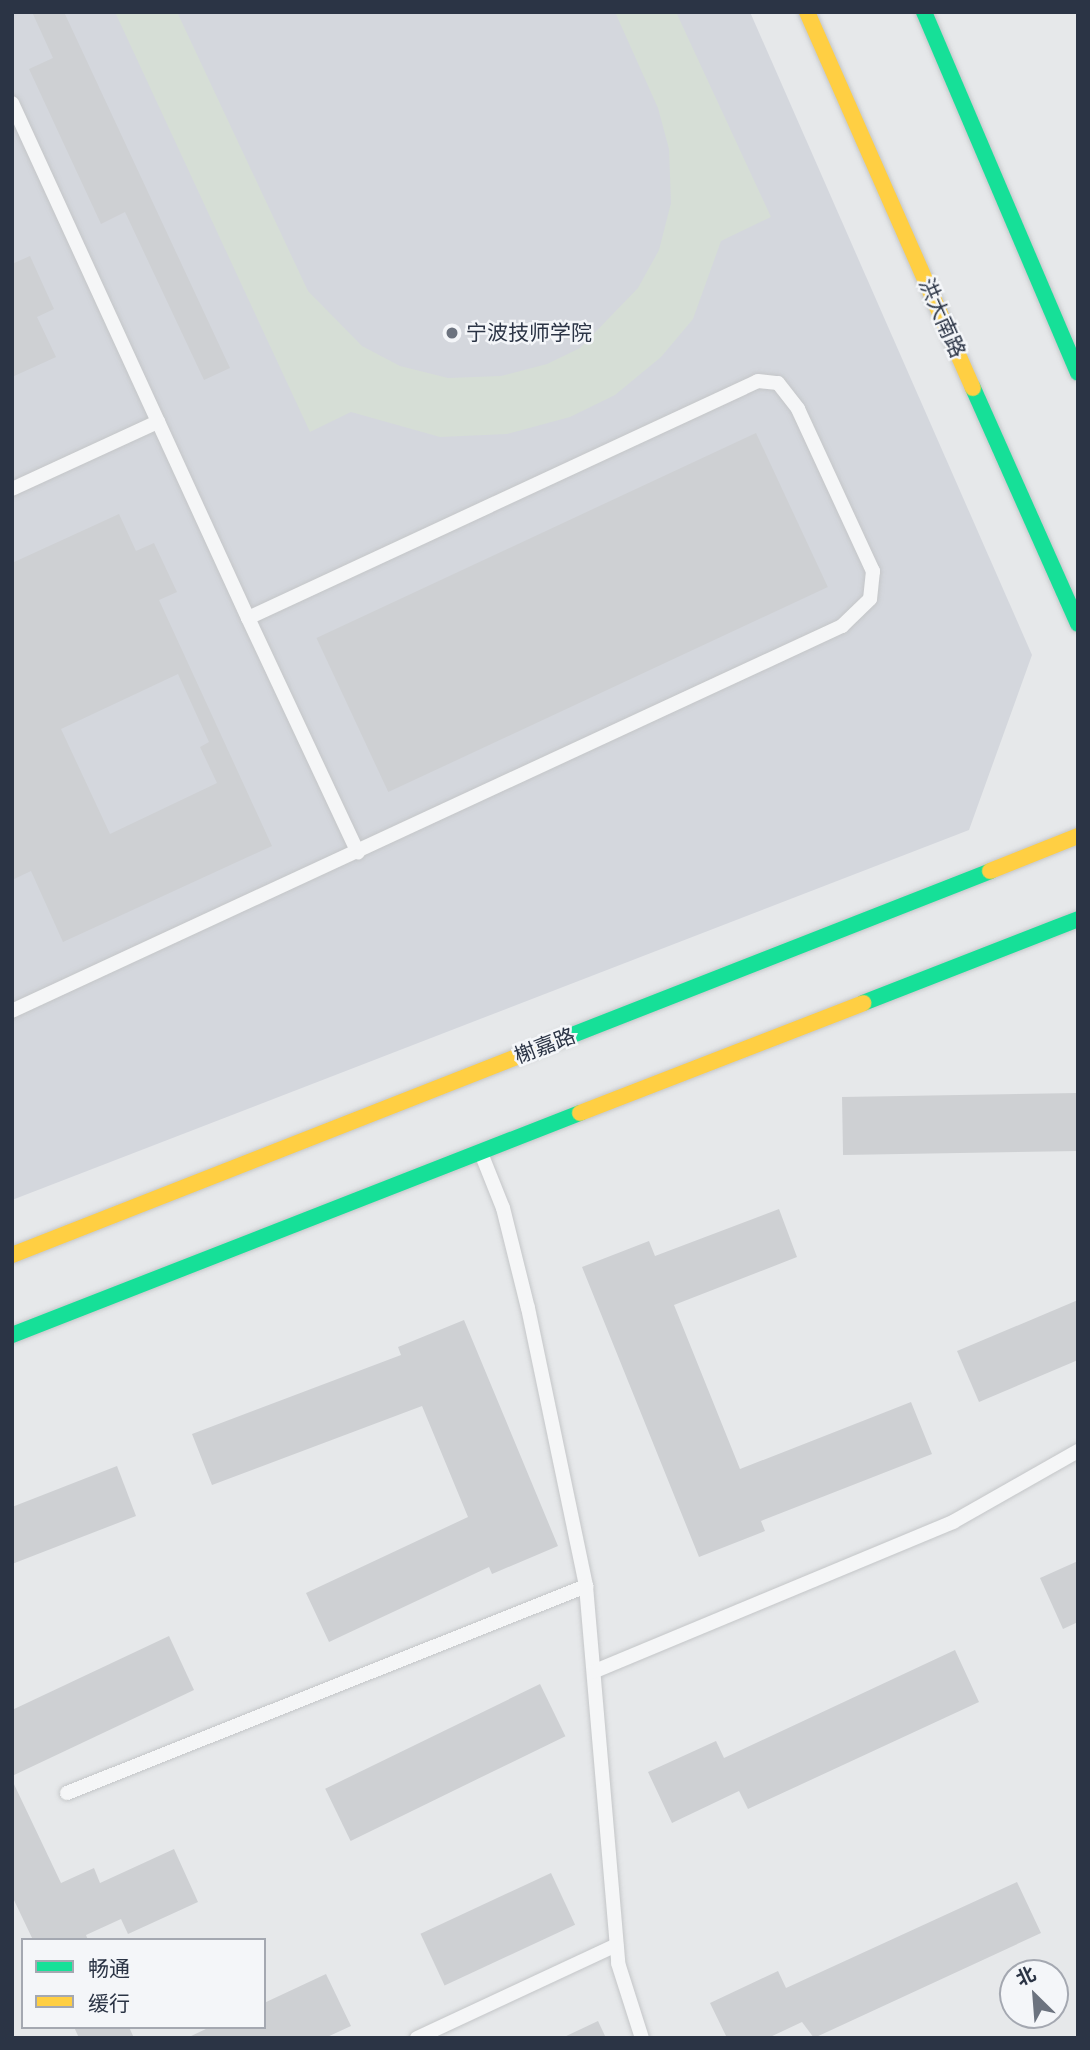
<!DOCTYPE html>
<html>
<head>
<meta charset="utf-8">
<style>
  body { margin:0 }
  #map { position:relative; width:1090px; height:2050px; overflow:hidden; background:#e6e8ea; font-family:Karla,"Noto Sans SC",sans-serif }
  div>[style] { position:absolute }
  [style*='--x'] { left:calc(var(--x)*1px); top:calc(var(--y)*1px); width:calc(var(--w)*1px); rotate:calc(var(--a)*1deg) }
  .built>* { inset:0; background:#d4d7dd }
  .green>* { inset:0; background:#d6ded6 }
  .building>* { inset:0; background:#ced0d3; transform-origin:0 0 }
  .roads { filter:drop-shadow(0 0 2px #c4c6c8) drop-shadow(0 0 2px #c4c6c8) }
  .lane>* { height:14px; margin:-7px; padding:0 7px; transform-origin:7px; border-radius:7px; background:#f5f6f7 }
  .fast>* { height:16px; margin:-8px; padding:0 8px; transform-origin:8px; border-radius:8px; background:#16e098 }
  .slow>* { height:16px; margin:-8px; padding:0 8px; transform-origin:8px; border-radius:8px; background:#ffcf43 }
  .dots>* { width:19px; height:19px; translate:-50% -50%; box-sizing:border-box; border:4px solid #f4f6f9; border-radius:50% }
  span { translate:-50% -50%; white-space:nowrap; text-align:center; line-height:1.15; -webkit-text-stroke:5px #f4f6f9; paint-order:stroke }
  .street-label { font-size:21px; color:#2b3445 }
  .poi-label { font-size:21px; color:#2b3445 }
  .left { translate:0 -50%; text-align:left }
  .frame { position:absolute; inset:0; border:14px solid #2b3445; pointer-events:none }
  .legend { position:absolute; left:21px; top:1938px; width:245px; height:91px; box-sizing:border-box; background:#f4f6f9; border:2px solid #a4a8b1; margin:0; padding:9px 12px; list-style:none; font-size:21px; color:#2b3445 }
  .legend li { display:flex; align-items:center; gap:14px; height:35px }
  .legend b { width:35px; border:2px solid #a4a8b1 }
  .north { position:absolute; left:999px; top:1959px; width:70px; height:70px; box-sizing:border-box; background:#f4f6f9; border:2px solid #a4a8b1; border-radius:50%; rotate:335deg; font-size:19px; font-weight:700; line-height:28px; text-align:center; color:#2b3445 }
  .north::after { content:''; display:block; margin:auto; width:24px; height:32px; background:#6c737f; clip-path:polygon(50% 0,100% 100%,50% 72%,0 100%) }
</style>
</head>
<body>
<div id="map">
  <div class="built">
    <i style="clip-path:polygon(12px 12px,750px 12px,1032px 655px,969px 830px,12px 1200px)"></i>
  </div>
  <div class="green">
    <i style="clip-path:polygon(115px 12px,177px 12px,308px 291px,362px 346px,400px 366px,448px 378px,501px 376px,547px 364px,580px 348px,638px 288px,659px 250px,671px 203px,669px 149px,658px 108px,615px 12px,676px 12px,771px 217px,721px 241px,693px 319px,661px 357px,615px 395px,570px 417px,507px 434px,440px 437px,351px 412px,310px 432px)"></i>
  </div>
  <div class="building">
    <i style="clip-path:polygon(32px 12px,64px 12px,230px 368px,204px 380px,125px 212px,101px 224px,29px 69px,53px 58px)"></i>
    <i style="clip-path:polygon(30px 256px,54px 309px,37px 317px,56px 357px,12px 377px,12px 264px)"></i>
    <i style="left:756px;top:433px;width:170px;height:485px;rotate:65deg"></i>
    <i style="clip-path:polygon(evenodd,119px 514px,136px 551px,154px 543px,177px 592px,159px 600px,272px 846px,63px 942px,31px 871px,12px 880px,12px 563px,119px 514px,178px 674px,209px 742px,200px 747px,217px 783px,110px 834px,61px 729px,178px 674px)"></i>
    <i style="left:1077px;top:1093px;width:58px;height:235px;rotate:89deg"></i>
    <i style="clip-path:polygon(779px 1209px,797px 1257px,674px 1305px,740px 1469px,911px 1402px,932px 1454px,761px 1521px,765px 1531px,699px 1557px,582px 1267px,649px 1241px,655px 1256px)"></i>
    <i style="clip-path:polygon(1078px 1300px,1078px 1360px,979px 1402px,957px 1351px)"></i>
    <i style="clip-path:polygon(464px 1320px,558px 1546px,492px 1574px,489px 1567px,329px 1642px,306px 1593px,468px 1517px,422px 1406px,212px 1485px,192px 1434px,401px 1355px,398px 1347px)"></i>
    <i style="clip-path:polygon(117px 1466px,136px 1516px,12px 1564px,12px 1507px)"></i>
    <i style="clip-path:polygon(1078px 1561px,1078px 1622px,1063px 1629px,1040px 1578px)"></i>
    <i style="clip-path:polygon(169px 1636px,194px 1690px,12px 1776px,12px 1710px)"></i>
    <i style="clip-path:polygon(955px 1650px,979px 1702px,748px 1809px,739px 1791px,672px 1823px,648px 1772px,716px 1741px,724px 1758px)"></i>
    <i style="left:540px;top:1684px;width:58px;height:239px;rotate:64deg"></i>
    <i style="clip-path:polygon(12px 1780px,61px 1883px,94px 1868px,100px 1883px,174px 1849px,198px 1902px,128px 1934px,121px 1919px,86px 1935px,88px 1940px,33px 1940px,12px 1896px)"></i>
    <i style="left:551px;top:1873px;width:57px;height:144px;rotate:65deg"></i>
    <i style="clip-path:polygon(1017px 1882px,1041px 1933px,814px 2038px,802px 2022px,768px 2038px,727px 2038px,710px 2003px,778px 1971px,786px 1988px)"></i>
    <i style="clip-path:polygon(326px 1974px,351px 2026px,325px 2038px,187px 2038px,210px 2027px,264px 2027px,264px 2003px)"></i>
    <i style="clip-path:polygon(598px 2021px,606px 2038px,562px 2038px)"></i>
    <i style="clip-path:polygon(74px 2027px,129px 2027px,134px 2038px,79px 2038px)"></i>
  </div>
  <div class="roads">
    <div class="lane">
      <i style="--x:12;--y:103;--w:566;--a:65.38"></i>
      <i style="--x:248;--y:618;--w:562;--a:-24.92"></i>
      <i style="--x:758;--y:381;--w:20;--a:6"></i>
      <i style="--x:778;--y:383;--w:33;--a:52"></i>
      <i style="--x:798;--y:409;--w:179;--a:65.2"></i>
      <i style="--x:873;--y:571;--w:28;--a:96"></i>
      <i style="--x:870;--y:599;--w:39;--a:136"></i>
      <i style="--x:842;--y:626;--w:915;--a:155.12"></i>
      <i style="--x:12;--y:489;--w:161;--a:-24.7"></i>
      <i style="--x:248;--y:618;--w:259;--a:64.9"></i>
      <i style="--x:481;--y:1153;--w:59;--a:68.2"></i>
      <i style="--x:503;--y:1208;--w:103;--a:76"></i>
      <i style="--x:528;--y:1308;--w:284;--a:78.2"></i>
      <i style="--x:586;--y:1586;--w:378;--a:85.1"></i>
      <i style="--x:618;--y:1963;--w:79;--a:72.3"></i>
      <i style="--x:595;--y:1671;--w:388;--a:-22.6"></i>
      <i style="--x:953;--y:1522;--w:144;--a:-29.6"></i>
      <i style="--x:67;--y:1793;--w:559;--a:-21.74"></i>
      <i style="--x:417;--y:2038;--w:220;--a:-25"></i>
    </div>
    <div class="fast">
      <i style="--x:924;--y:12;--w:392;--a:66.9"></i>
      <i style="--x:973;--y:388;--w:258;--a:66"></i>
      <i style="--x:863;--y:1003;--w:231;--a:-21.3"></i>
      <i style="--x:552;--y:1043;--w:471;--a:-21.4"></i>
      <i style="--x:12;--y:1335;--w:610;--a:-21.35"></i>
    </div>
    <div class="slow">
      <i style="--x:807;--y:12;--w:411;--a:66.2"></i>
      <i style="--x:990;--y:871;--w:95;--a:-21.7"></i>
      <i style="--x:580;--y:1113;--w:304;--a:-21.2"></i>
      <i style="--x:12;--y:1255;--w:580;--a:-21.43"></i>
    </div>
  </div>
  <div class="dots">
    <i style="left:452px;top:333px;background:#6c737f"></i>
  </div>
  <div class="street-label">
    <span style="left:942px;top:318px;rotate:66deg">洪大南路</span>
    <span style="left:545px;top:1046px;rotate:-21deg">榭嘉路</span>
  </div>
  <div class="poi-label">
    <span class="left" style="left:466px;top:333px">宁波技师学院</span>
  </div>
  <div class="frame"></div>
  <ul class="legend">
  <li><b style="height:9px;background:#16e098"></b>畅通</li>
  <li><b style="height:9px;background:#ffcf43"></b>缓行</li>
  </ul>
  <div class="north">北</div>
</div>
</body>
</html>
